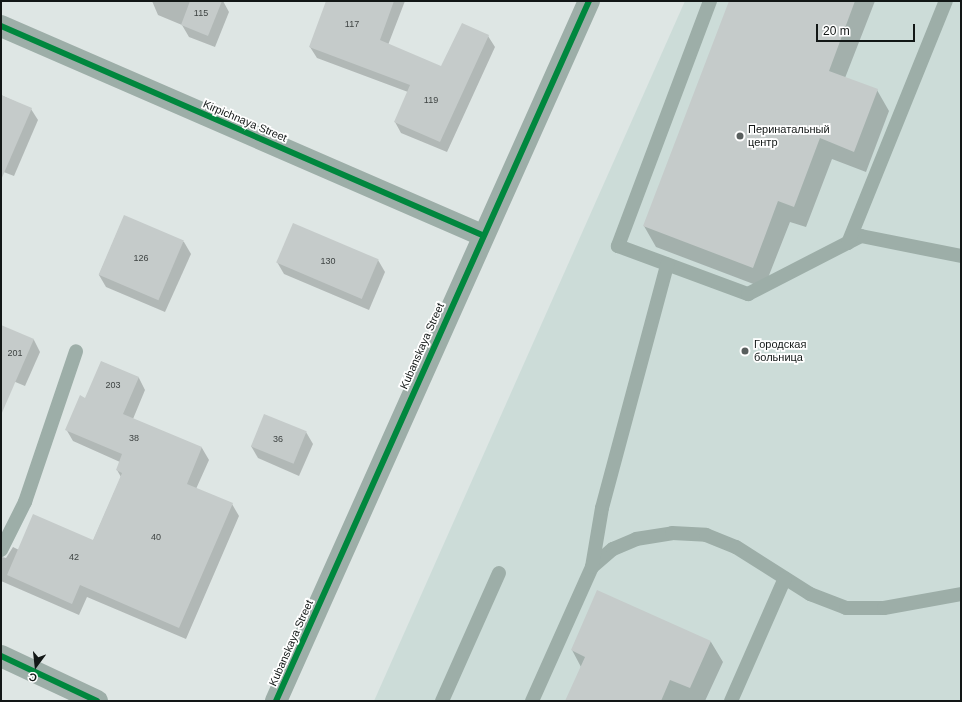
<!DOCTYPE html>
<html>
<head>
<meta charset="utf-8">
<style>
  body { margin:0 }
  #map { position:relative; width:962px; height:702px; overflow:hidden; background:#dee6e4; font-family:Arial,sans-serif }
  div>[style] { position:absolute }
  [style*='--x'] { left:calc(var(--x)*1px); top:calc(var(--y)*1px); width:calc(var(--w)*1px); rotate:calc(var(--a)*1deg) }
  .built>* { inset:0; background:#ccdcd8 }
  .shadow>* { inset:0; background:#0003 }
  .building>* { inset:0; background:#c5cbca; transform-origin:0 0 }
  .service>* { height:14px; margin:-7px; padding:0 7px; transform-origin:7px; border-radius:7px; background:#9daea8 }
  .minor>* { height:22px; margin:-11px; padding:0 11px; transform-origin:11px; border-radius:11px; background:#9daea8 }
  .cycleway>* { height:6px; margin:-3px; padding:0 3px; transform-origin:3px; border-radius:3px; background:#00873e }
  .dots>* { width:11px; height:11px; translate:-50% -50%; box-sizing:border-box; border:2px solid #fff; border-radius:50% }
  span { translate:-50% -50%; white-space:nowrap; text-align:center; line-height:1.15; -webkit-text-stroke:3.5px #fff; paint-order:stroke }
  .number-label { font-size:9px; color:#3f4443 }
  .number-label span { -webkit-text-stroke-width:0 }
  .street-label { font-size:11px; color:#121716 }
  .poi-label { font-size:11px; color:#121716 }
  .left { translate:0 -50%; text-align:left }
  .frame { position:absolute; inset:0; border:2px solid #121716; pointer-events:none }
  .north { position:absolute; left:16px; top:646px; width:40px; height:40px; -webkit-text-stroke:3px #fff; paint-order:stroke; rotate:195deg; font-size:11px; font-weight:700; line-height:16px; text-align:center; color:#121716 }
  .north::after { content:''; display:block; margin:auto; width:14px; height:18px; background:#121716; clip-path:polygon(50% 0,100% 100%,50% 72%,0 100%) }
  .scale { position:absolute; left:816px; top:24px; width:99px; height:18px; box-sizing:border-box; border:2px solid #121716; border-top:0; padding-left:5px; font-size:12px; line-height:14px; white-space:nowrap; color:#121716; -webkit-text-stroke:3px #fff; paint-order:stroke }
</style>
</head>
<body>
<div id="map">
  <div class="built">
    <i style="clip-path:polygon(685px 1px,961px 1px,961px 701px,374px 701px)"></i>
  </div>
  <div class="shadow">
    <i style="clip-path:polygon(152px 1px,223px 1px,229px 12px,215px 47px,189px 37px,182px 25px,158px 15px)"></i>
    <i style="clip-path:polygon(327px 1px,405px 1px,388px 45px,441px 67px,488px 36px,495px 47px,447px 152px,401px 133px,395px 122px,408px 92px,317px 58px,310px 47px)"></i>
    <i style="clip-path:polygon(730px 1px,875px 1px,845px 78px,877px 90px,889px 111px,866px 172px,832px 159px,806px 227px,790px 222px,764px 288px,656px 247px,644px 226px)"></i>
    <i style="clip-path:polygon(1px 95px,31px 109px,38px 120px,14px 176px,1px 171px)"></i>
    <i style="clip-path:polygon(124px 217px,184px 242px,191px 254px,165px 312px,106px 287px,99px 275px)"></i>
    <i style="clip-path:polygon(378px 260px,385px 272px,369px 310px,284px 274px,277px 262px)"></i>
    <i style="clip-path:polygon(1px 326px,34px 340px,40px 352px,25px 386px,1px 376px)"></i>
    <i style="clip-path:polygon(102px 362px,139px 378px,145px 390px,133px 419px,202px 448px,209px 460px,196px 489px,232px 504px,239px 516px,186px 639px,87px 597px,79px 615px,1px 581px,1px 547px,2px 557px,6px 558px,13px 547px,19px 550px,93px 541px,121px 477px,117px 470px,120px 462px,73px 441px,66px 429px,86px 399px)"></i>
    <i style="clip-path:polygon(306px 432px,313px 444px,299px 476px,258px 458px,251px 446px)"></i>
    <i style="clip-path:polygon(598px 592px,711px 642px,723px 662px,705px 701px,567px 701px,581px 667px,572px 650px)"></i>
  </div>
  <div class="building">
    <i style="clip-path:polygon(190px 1px,222px 1px,208px 36px,181px 25px)"></i>
    <i style="clip-path:polygon(326px 1px,394px 1px,380px 40px,441px 66px,462px 23px,489px 35px,440px 142px,394px 122px,410px 85px,309px 47px)"></i>
    <i style="clip-path:polygon(729px 1px,855px 1px,829px 71px,878px 89px,854px 152px,820px 138px,794px 207px,778px 201px,753px 268px,643px 226px)"></i>
    <i style="clip-path:polygon(1px 95px,32px 108px,1px 180px)"></i>
    <i style="left:124px;top:215px;width:65px;height:65px;rotate:23deg"></i>
    <i style="left:293px;top:223px;width:93px;height:43px;rotate:23deg"></i>
    <i style="clip-path:polygon(1px 325px,34px 339px,1px 415px)"></i>
    <i style="clip-path:polygon(101px 361px,139px 377px,123px 414px,202px 447px,187px 484px,233px 503px,179px 628px,80px 585px,72px 604px,7px 575px,33px 514px,93px 540px,122px 473px,116px 470px,122px 454px,65px 430px,80px 395px,85px 398px)"></i>
    <i style="left:264px;top:414px;width:46px;height:35px;rotate:22deg"></i>
    <i style="clip-path:polygon(597px 590px,711px 641px,690px 688px,670px 680px,661px 701px,565px 701px,585px 657px,571px 650px)"></i>
  </div>
  <div class="service">
    <i style="--x:710;--y:1;--w:262;--a:110.6"></i>
    <i style="--x:618;--y:246;--w:139;--a:20.3"></i>
    <i style="--x:748;--y:294;--w:127;--a:-27.2"></i>
    <i style="--x:861;--y:236;--w:102;--a:11.3"></i>
    <i style="--x:848;--y:243;--w:261;--a:-68"></i>
    <i style="--x:1;--y:550;--w:54;--a:-63.4"></i>
    <i style="--x:25;--y:502;--w:159;--a:-71.3"></i>
    <i style="--x:592;--y:567;--w:28;--a:-41"></i>
    <i style="--x:613;--y:549;--w:25;--a:-23"></i>
    <i style="--x:636;--y:539;--w:36;--a:-9"></i>
    <i style="--x:672;--y:533;--w:34;--a:3"></i>
    <i style="--x:706;--y:535;--w:32;--a:22"></i>
    <i style="--x:736;--y:547;--w:88;--a:32.4"></i>
    <i style="--x:810;--y:594;--w:39;--a:21"></i>
    <i style="--x:846;--y:608;--w:38;--a:0"></i>
    <i style="--x:884;--y:608;--w:78;--a:-10.3"></i>
    <i style="--x:442;--y:701;--w:140;--a:-66"></i>
    <i style="--x:532;--y:701;--w:147;--a:-65.9"></i>
    <i style="--x:592;--y:567;--w:60;--a:-80.4"></i>
    <i style="--x:602;--y:508;--w:252;--a:-75"></i>
    <i style="--x:731;--y:701;--w:134;--a:-66.3"></i>
  </div>
  <div class="minor">
    <i style="--x:1;--y:26;--w:524;--a:23.49"></i>
    <i style="--x:1;--y:656;--w:106;--a:25.1"></i>
    <i style="--x:276;--y:701;--w:767;--a:-65.91"></i>
  </div>
  <div class="cycleway">
    <i style="--x:1;--y:26;--w:524;--a:23.49"></i>
    <i style="--x:1;--y:656;--w:106;--a:25.1"></i>
    <i style="--x:276;--y:701;--w:767;--a:-65.91"></i>
  </div>
  <div class="dots">
    <i style="left:740px;top:136px;background:#595f5e"></i>
    <i style="left:745px;top:351px;background:#595f5e"></i>
  </div>
  <div class="number-label">
    <span style="left:201px;top:13px">115</span>
    <span style="left:352px;top:24px">117</span>
    <span style="left:431px;top:100px">119</span>
    <span style="left:141px;top:258px">126</span>
    <span style="left:328px;top:261px">130</span>
    <span style="left:15px;top:353px">201</span>
    <span style="left:113px;top:385px">203</span>
    <span style="left:134px;top:438px">38</span>
    <span style="left:278px;top:439px">36</span>
    <span style="left:156px;top:537px">40</span>
    <span style="left:74px;top:557px">42</span>
  </div>
  <div class="street-label">
    <span style="left:245px;top:121px;rotate:23deg">Kirpichnaya Street</span>
    <span style="left:422px;top:346px;rotate:-66deg">Kubanskaya Street</span>
    <span style="left:291px;top:643px;rotate:-66deg">Kubanskaya Street</span>
  </div>
  <div class="poi-label">
    <span class="left" style="left:748px;top:136px">Перинатальный<br>центр</span>
    <span class="left" style="left:754px;top:351px">Городская<br>больница</span>
  </div>
  <div class="frame"></div>
  <div class="north">С</div>
  <div class="scale">20 m</div>
</div>
</body>
</html>
